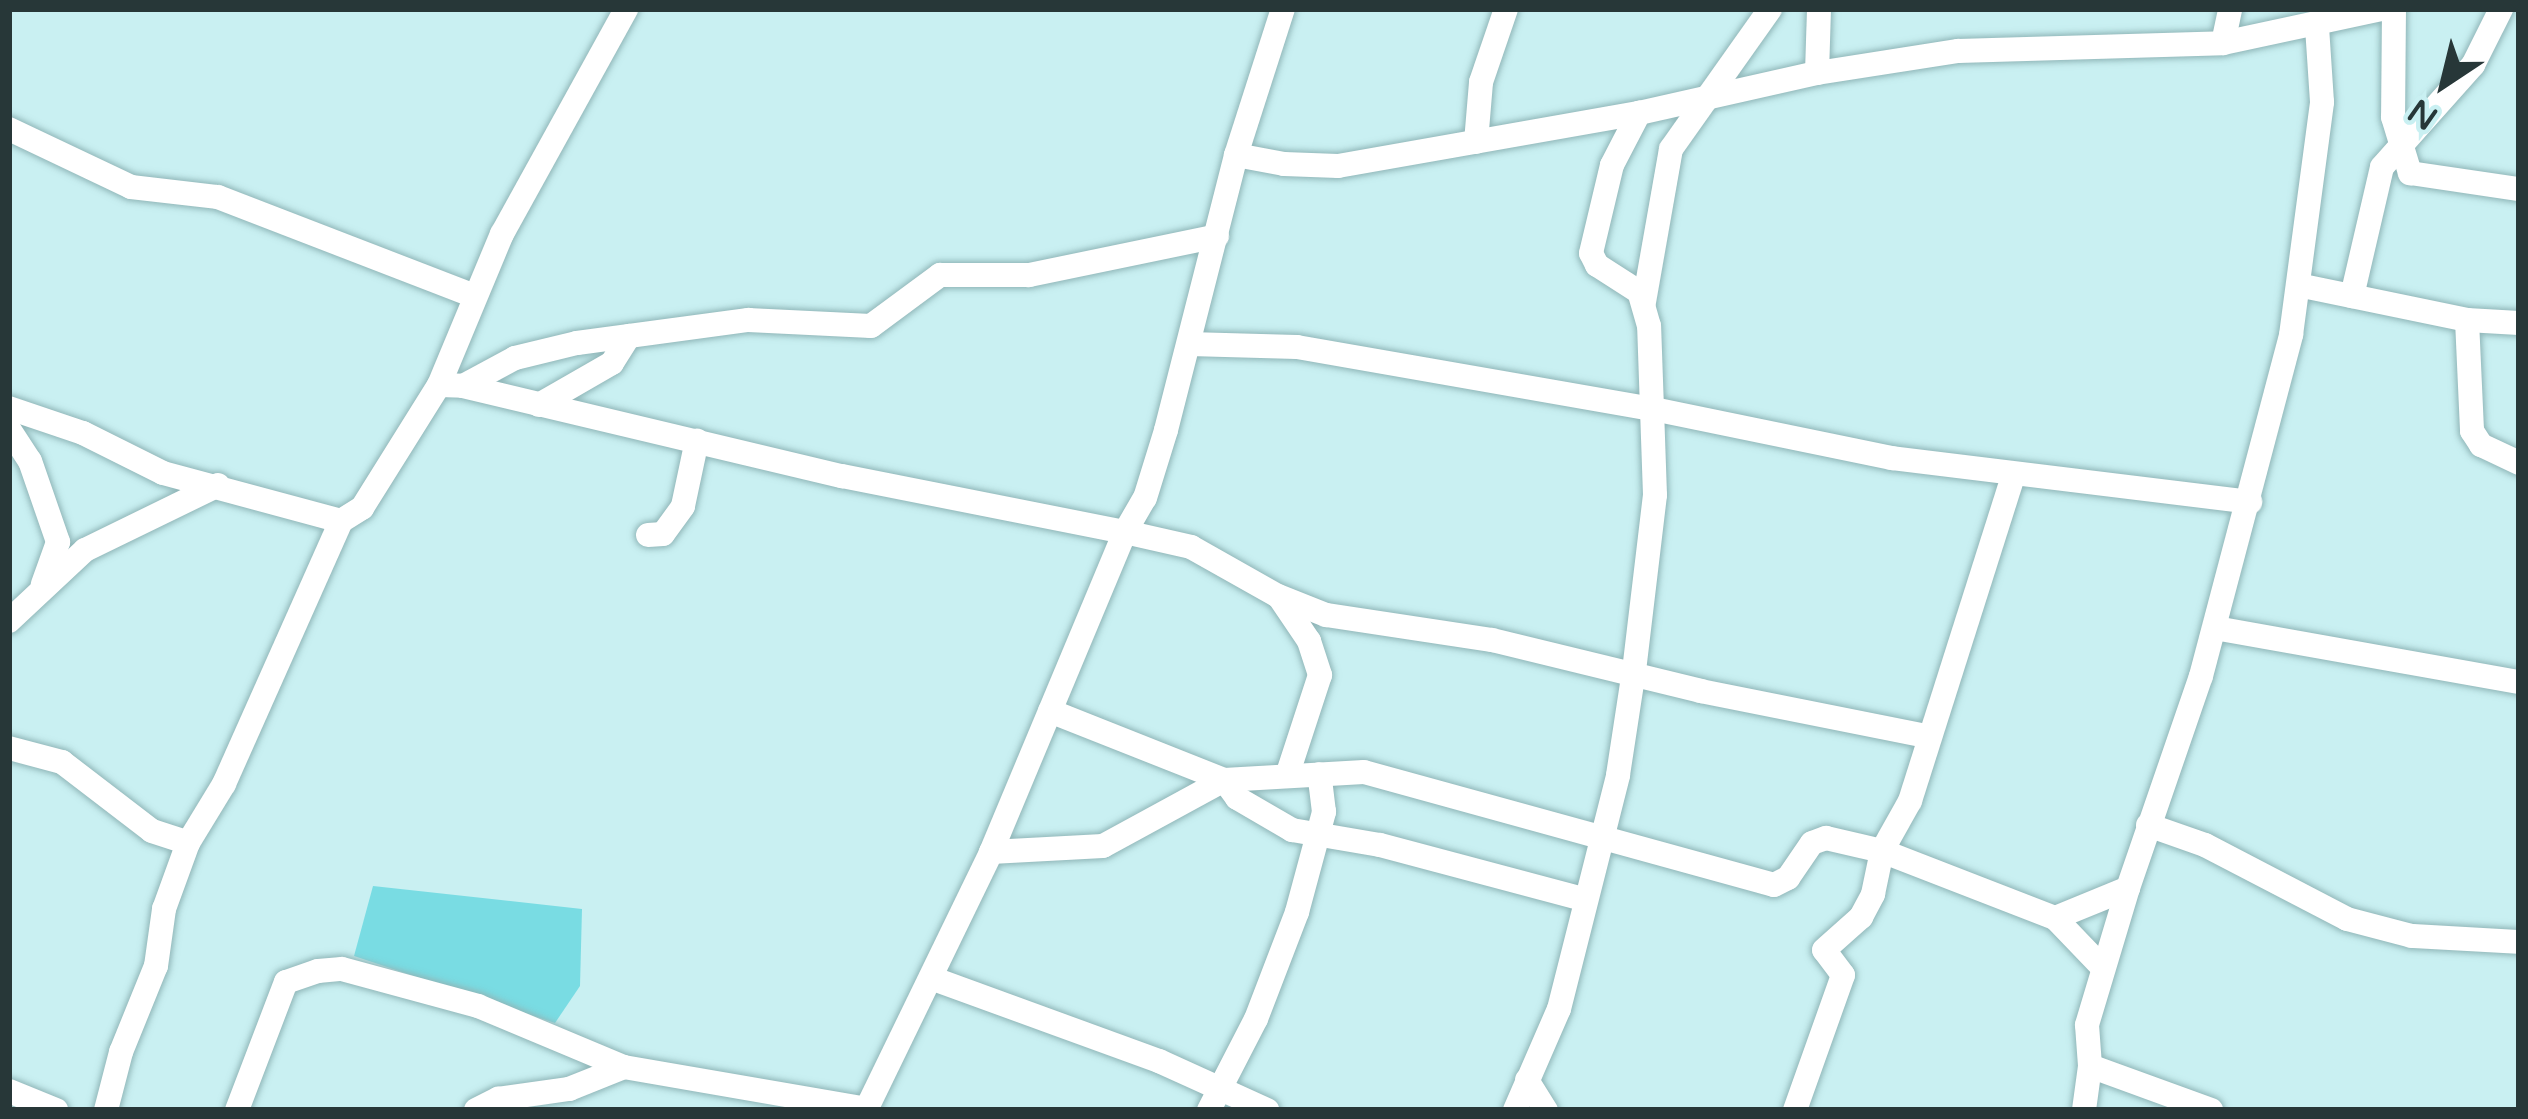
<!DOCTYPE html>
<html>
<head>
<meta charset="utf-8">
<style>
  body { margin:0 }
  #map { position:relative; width:2528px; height:1119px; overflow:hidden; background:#c9f0f2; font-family:"Varela Round",sans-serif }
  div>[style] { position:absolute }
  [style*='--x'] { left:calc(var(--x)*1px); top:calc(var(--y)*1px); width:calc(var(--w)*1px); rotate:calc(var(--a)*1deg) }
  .green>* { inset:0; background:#79dce3 }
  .roads { filter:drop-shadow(0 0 3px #90b6b8) drop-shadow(0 0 3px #90b6b8) }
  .street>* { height:24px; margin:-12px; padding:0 12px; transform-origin:12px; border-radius:12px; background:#fff }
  span { translate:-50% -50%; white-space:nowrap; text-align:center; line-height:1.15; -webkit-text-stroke:9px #c9f0f2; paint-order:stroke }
  .frame { position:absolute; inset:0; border:12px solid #273738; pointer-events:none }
  .north { position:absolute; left:2384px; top:24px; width:120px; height:120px; -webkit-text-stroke:9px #c9f0f2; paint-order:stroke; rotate:215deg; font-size:33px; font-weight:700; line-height:48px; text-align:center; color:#273738 }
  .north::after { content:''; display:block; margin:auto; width:42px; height:54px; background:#273738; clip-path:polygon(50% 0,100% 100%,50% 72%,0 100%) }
</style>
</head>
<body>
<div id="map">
  <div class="green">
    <i style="clip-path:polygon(373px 886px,582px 909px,580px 986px,555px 1023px,354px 956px)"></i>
  </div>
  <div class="roads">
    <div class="street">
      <i style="--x:2394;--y:9;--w:108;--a:90.5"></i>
      <i style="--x:2393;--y:117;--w:59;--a:73.1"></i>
      <i style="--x:2410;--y:173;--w:110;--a:8.4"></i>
      <i style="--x:2223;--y:43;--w:35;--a:-78"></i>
      <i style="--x:1817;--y:73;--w:64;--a:-88.2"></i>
      <i style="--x:9;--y:129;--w:135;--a:25.4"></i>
      <i style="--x:131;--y:187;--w:88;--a:6.6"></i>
      <i style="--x:218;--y:197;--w:274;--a:21.1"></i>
      <i style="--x:1476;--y:142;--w:60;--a:-85.2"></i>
      <i style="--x:1481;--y:82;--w:77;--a:-71.1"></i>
      <i style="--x:1236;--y:155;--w:49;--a:10.6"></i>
      <i style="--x:1284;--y:164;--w:54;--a:2.1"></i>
      <i style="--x:1338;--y:166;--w:306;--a:-10"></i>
      <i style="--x:1639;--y:113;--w:182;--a:-12.7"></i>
      <i style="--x:1817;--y:73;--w:143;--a:-8.9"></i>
      <i style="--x:1958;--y:51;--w:265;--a:-1.7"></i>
      <i style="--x:2223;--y:43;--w:162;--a:-12.1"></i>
      <i style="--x:2298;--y:285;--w:173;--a:11.7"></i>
      <i style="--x:2467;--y:320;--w:52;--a:3.3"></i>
      <i style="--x:2352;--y:296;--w:132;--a:-76.9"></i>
      <i style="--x:2382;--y:167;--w:137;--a:-48.3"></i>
      <i style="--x:2473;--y:65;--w:63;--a:-63.4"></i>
      <i style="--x:1644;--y:302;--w:155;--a:-80"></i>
      <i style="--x:1671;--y:149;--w:171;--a:-54.7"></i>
      <i style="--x:2467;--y:320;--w:111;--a:87.4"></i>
      <i style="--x:2472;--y:431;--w:17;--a:57"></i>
      <i style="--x:2481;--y:445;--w:42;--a:25.3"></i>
      <i style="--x:1189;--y:344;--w:108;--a:1.6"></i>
      <i style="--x:1297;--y:347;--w:361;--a:9.9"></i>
      <i style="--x:1653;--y:409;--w:244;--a:11.6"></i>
      <i style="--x:1892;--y:458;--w:361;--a:7"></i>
      <i style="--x:439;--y:385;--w:164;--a:-67.4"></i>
      <i style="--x:502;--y:234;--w:257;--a:-61.1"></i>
      <i style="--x:463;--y:386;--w:390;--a:13.4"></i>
      <i style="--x:842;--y:476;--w:288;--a:11.2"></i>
      <i style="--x:1125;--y:532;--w:39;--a:-60"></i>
      <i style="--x:1145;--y:498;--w:71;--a:-72.8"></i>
      <i style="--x:1166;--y:430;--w:284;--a:-75.7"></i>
      <i style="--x:1236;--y:155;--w:153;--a:-72.2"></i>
      <i style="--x:539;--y:405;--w:84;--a:-29.9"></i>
      <i style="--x:612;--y:363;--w:32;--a:-58"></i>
      <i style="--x:9;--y:408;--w:78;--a:18.7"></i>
      <i style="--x:83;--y:433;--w:89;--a:26.6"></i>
      <i style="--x:163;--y:473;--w:184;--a:15.1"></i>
      <i style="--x:341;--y:521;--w:25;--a:-32"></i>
      <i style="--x:362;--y:508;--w:145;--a:-58"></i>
      <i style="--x:439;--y:385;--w:24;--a:2"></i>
      <i style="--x:463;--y:386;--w:59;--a:-28.3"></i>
      <i style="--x:515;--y:358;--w:64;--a:-13.6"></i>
      <i style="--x:577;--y:343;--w:173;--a:-7.7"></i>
      <i style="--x:748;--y:320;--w:123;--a:2.8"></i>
      <i style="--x:871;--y:326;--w:86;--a:-36.5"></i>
      <i style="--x:940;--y:275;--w:89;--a:0"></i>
      <i style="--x:1029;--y:275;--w:192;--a:-11.7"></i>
      <i style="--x:9;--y:429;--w:38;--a:57"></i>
      <i style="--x:30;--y:461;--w:86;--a:70.9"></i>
      <i style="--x:58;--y:542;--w:45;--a:109.7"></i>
      <i style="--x:648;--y:535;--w:15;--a:-4"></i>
      <i style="--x:663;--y:534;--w:34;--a:-54"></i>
      <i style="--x:683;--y:506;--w:67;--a:-78"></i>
      <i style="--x:1280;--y:598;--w:52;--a:56"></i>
      <i style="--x:1309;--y:641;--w:36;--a:72"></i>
      <i style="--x:1320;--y:675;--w:106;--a:108.1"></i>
      <i style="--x:9;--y:621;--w:104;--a:-43.1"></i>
      <i style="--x:85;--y:550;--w:148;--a:-26"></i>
      <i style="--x:2215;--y:628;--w:309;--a:10.1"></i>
      <i style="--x:1050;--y:711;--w:187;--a:21.6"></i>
      <i style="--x:1224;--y:780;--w:140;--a:-3.3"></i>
      <i style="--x:1364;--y:772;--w:425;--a:15.4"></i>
      <i style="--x:1774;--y:885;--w:16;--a:-27"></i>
      <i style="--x:1788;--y:878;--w:42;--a:-55.6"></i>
      <i style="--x:1812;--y:843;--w:15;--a:-20"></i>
      <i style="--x:1826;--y:838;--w:57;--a:13.1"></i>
      <i style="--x:1882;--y:851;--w:186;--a:21.2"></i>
      <i style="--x:2055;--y:918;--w:79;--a:-22.3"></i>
      <i style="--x:2128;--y:888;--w:224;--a:-71"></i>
      <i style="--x:2201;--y:676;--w:353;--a:-75.2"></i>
      <i style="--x:2291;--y:335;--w:235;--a:-82.4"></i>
      <i style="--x:2322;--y:102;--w:75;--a:-93.8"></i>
      <i style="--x:9;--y:748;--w:55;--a:14.8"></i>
      <i style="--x:62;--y:762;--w:113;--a:37.5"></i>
      <i style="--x:152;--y:831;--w:38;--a:18"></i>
      <i style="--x:2148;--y:825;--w:60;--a:19.3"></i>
      <i style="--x:2205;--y:845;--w:160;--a:27.5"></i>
      <i style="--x:2347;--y:919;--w:67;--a:14.7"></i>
      <i style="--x:2412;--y:936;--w:107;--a:3.2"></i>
      <i style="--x:991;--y:852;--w:112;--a:-3.1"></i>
      <i style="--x:1103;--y:846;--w:138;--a:-28.6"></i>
      <i style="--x:1224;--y:780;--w:22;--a:54"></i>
      <i style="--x:1237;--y:798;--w:64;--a:30.2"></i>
      <i style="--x:1292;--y:830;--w:89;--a:9.7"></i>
      <i style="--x:1380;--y:845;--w:213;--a:14.9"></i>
      <i style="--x:2128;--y:888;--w:143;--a:106.7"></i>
      <i style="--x:2087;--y:1025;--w:41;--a:85.8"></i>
      <i style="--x:2090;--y:1066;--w:129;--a:20"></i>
      <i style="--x:2055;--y:918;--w:69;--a:46.2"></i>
      <i style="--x:931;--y:978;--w:243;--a:20"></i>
      <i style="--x:1159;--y:1061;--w:119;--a:24.4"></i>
      <i style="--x:1527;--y:1080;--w:36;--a:58"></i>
      <i style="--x:9;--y:1091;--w:51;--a:22"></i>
      <i style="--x:106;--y:1110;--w:60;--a:-75.5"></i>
      <i style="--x:121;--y:1052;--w:93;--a:-67.9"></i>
      <i style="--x:156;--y:966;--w:58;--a:-82"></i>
      <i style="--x:164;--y:909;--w:70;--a:-70"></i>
      <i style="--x:188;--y:843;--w:69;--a:-58.6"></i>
      <i style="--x:224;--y:784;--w:288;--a:-66"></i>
      <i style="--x:237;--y:1110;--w:137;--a:-69.1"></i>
      <i style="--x:286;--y:982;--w:34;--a:-19"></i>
      <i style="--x:318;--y:971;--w:24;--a:-5"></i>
      <i style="--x:342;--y:969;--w:141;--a:15.2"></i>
      <i style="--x:478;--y:1006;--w:158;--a:22.7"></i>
      <i style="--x:476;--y:1110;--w:25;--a:-27"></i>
      <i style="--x:498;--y:1099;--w:72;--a:-8"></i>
      <i style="--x:569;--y:1089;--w:59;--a:-21.8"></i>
      <i style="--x:624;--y:1067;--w:247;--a:9.8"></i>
      <i style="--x:866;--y:1110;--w:287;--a:-64.1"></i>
      <i style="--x:991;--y:852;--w:347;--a:-67.3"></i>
      <i style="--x:1125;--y:532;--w:68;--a:12.8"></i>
      <i style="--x:1191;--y:547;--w:100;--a:29.4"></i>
      <i style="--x:1278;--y:596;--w:52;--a:21.6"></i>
      <i style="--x:1326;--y:615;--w:168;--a:8.6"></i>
      <i style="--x:1492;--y:640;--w:215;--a:13.7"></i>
      <i style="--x:1701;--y:691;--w:229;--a:11.3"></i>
      <i style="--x:1209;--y:1110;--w:102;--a:-62.7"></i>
      <i style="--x:1256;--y:1019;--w:115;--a:-69"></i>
      <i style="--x:1297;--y:912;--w:104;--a:-74.9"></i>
      <i style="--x:1324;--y:812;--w:38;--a:-97"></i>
      <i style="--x:1515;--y:1110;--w:110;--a:-66.5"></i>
      <i style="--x:1559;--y:1009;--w:241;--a:-75.8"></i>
      <i style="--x:1618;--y:775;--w:105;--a:-81.3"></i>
      <i style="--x:1634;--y:671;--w:177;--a:-83.2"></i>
      <i style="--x:1655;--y:495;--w:169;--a:-92"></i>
      <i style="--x:1649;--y:326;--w:35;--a:-106"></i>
      <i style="--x:1639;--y:292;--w:50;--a:-147.3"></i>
      <i style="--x:1597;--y:265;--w:13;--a:-117"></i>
      <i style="--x:1591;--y:253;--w:90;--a:-76.6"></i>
      <i style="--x:1612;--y:165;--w:59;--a:-62.6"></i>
      <i style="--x:1795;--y:1110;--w:143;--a:-70.4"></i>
      <i style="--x:1843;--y:975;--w:31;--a:-127"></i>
      <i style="--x:1824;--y:950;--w:50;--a:-41.7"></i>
      <i style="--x:1861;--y:917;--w:26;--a:-62"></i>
      <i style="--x:1873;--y:894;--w:44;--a:-78.2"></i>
      <i style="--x:1882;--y:851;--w:57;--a:-60.8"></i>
      <i style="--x:1910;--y:801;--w:343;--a:-72.4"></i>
      <i style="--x:2084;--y:1110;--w:44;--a:-82.2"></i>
    </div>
  </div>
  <div class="frame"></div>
  <div class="north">N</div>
</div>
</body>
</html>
